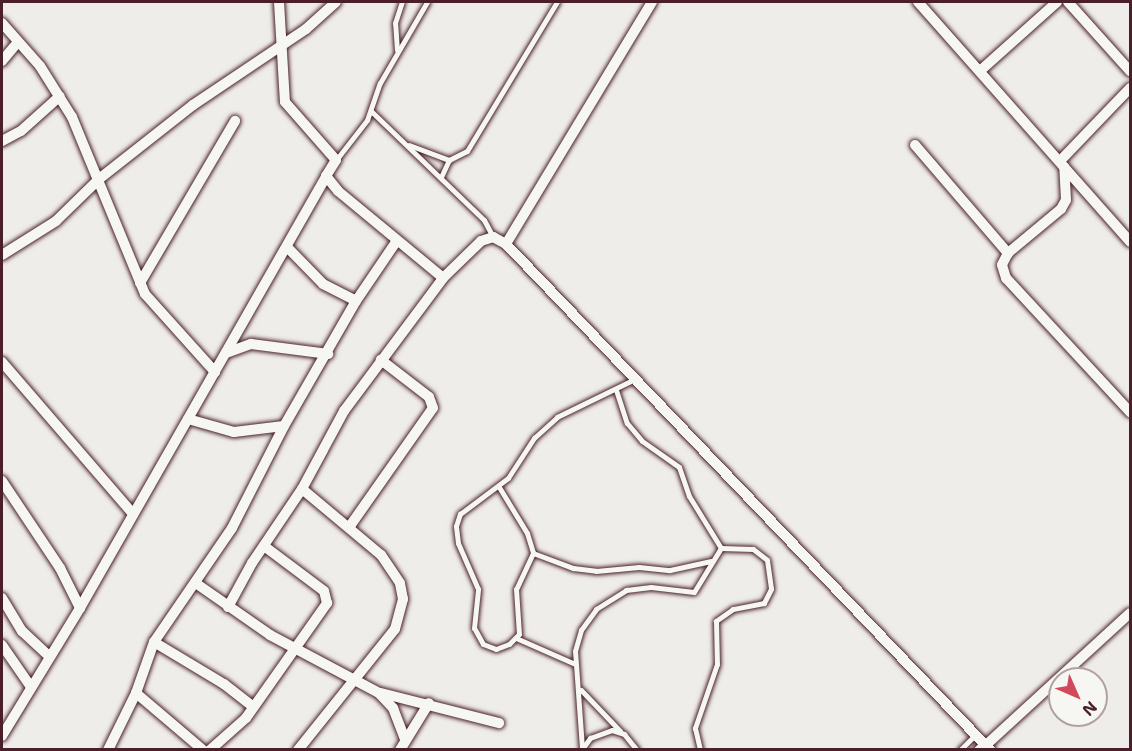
<!DOCTYPE html>
<html>
<head>
<meta charset="utf-8">
<style>
  body { margin:0 }
  #map { position:relative; width:1132px; height:751px; overflow:hidden; background:#efedea; font-family:"Shantell Sans",sans-serif }
  div>[style] { position:absolute }
  [style*='--x'] { left:calc(var(--x)*1px); top:calc(var(--y)*1px); width:calc(var(--w)*1px); rotate:calc(var(--a)*1deg) }
  .roads { filter:drop-shadow(0 0 2px #4a1f2b) drop-shadow(0 0 2px #4a1f2b) }
  .lane>* { height:5px; margin:-2.5px; padding:0 2.5px; transform-origin:2.5px; border-radius:2.5px; background:#f6f6f2 }
  .street>* { height:10px; margin:-5px; padding:0 5px; transform-origin:5px; border-radius:5px; background:#f6f6f2 }
  span { translate:-50% -50%; white-space:nowrap; text-align:center; line-height:1.15; -webkit-text-stroke:4.5px #f6f6f2; paint-order:stroke }
  .frame { position:absolute; inset:0; border:3px solid #4a1f2b; pointer-events:none }
  .north { position:absolute; left:1048px; top:667px; width:60px; height:60px; box-sizing:border-box; background:#f6f6f2; border:2px solid #b1a0a2; border-radius:50%; rotate:135deg; font-size:16px; font-weight:700; line-height:24px; text-align:center; color:#4a1f2b }
  .north::after { content:''; display:block; margin:auto; width:21px; height:27px; background:#d1495b; clip-path:polygon(50% 0,100% 100%,50% 72%,0 100%) }
</style>
</head>
<body>
<div id="map">
  <div class="roads">
    <div class="lane">
      <i style="--x:397;--y:50;--w:27;--a:-94"></i>
      <i style="--x:395;--y:23;--w:22;--a:-72"></i>
      <i style="--x:371;--y:111;--w:157;--a:44"></i>
      <i style="--x:484;--y:220;--w:19;--a:62"></i>
      <i style="--x:409;--y:145;--w:43;--a:20.6"></i>
      <i style="--x:449;--y:160;--w:20;--a:-27"></i>
      <i style="--x:467;--y:151;--w:174;--a:-58.9"></i>
      <i style="--x:336;--y:160;--w:51;--a:-52.2"></i>
      <i style="--x:367;--y:120;--w:39;--a:-71"></i>
      <i style="--x:380;--y:83;--w:94;--a:-59.9"></i>
      <i style="--x:441;--y:177;--w:19;--a:-65"></i>
      <i style="--x:616;--y:390;--w:35;--a:72"></i>
      <i style="--x:627;--y:423;--w:23;--a:50"></i>
      <i style="--x:642;--y:441;--w:45;--a:35.1"></i>
      <i style="--x:679;--y:467;--w:31;--a:71"></i>
      <i style="--x:689;--y:496;--w:61;--a:58.4"></i>
      <i style="--x:499;--y:487;--w:54;--a:58.7"></i>
      <i style="--x:527;--y:533;--w:21;--a:73"></i>
      <i style="--x:533;--y:553;--w:40;--a:115"></i>
      <i style="--x:516;--y:589;--w:45;--a:86.2"></i>
      <i style="--x:519;--y:634;--w:14;--a:135"></i>
      <i style="--x:509;--y:644;--w:14;--a:159"></i>
      <i style="--x:496;--y:649;--w:14;--a:-159"></i>
      <i style="--x:483;--y:644;--w:18;--a:-119"></i>
      <i style="--x:474;--y:628;--w:39;--a:-84"></i>
      <i style="--x:478;--y:589;--w:50;--a:-113.5"></i>
      <i style="--x:458;--y:543;--w:17;--a:-97"></i>
      <i style="--x:456;--y:526;--w:13;--a:-72"></i>
      <i style="--x:460;--y:514;--w:60;--a:-36.9"></i>
      <i style="--x:508;--y:478;--w:48;--a:-57"></i>
      <i style="--x:534;--y:438;--w:31;--a:-42"></i>
      <i style="--x:557;--y:417;--w:87;--a:-26"></i>
      <i style="--x:533;--y:553;--w:43;--a:20.6"></i>
      <i style="--x:573;--y:568;--w:23;--a:7"></i>
      <i style="--x:596;--y:571;--w:43;--a:-5.3"></i>
      <i style="--x:639;--y:567;--w:31;--a:6"></i>
      <i style="--x:670;--y:570;--w:42;--a:-12.4"></i>
      <i style="--x:516;--y:638;--w:64;--a:23.8"></i>
      <i style="--x:581;--y:690;--w:57;--a:46.4"></i>
      <i style="--x:582;--y:748;--w:97;--a:-94.1"></i>
      <i style="--x:575;--y:651;--w:22;--a:-74"></i>
      <i style="--x:581;--y:630;--w:26;--a:-54"></i>
      <i style="--x:596;--y:609;--w:36;--a:-32"></i>
      <i style="--x:626;--y:590;--w:25;--a:-7"></i>
      <i style="--x:651;--y:587;--w:43;--a:6.6"></i>
      <i style="--x:694;--y:592;--w:52;--a:-58.5"></i>
      <i style="--x:721;--y:548;--w:32;--a:2"></i>
      <i style="--x:753;--y:549;--w:18;--a:38"></i>
      <i style="--x:767;--y:560;--w:29;--a:82"></i>
      <i style="--x:771;--y:589;--w:16;--a:117"></i>
      <i style="--x:764;--y:603;--w:32;--a:169"></i>
      <i style="--x:733;--y:609;--w:21;--a:145"></i>
      <i style="--x:716;--y:621;--w:43;--a:88.7"></i>
      <i style="--x:717;--y:664;--w:68;--a:109"></i>
      <i style="--x:695;--y:728;--w:23;--a:77"></i>
      <i style="--x:582;--y:749;--w:14;--a:-54"></i>
      <i style="--x:590;--y:738;--w:23;--a:-20"></i>
      <i style="--x:612;--y:730;--w:13;--a:18"></i>
      <i style="--x:624;--y:734;--w:21;--a:51"></i>
      <i style="--x:960;--y:750;--w:21;--a:-45"></i>
      <i style="--x:975;--y:750;--w:11;--a:-45"></i>
    </div>
    <div class="street">
      <i style="--x:279;--y:2;--w:100;--a:86.6"></i>
      <i style="--x:285;--y:102;--w:77;--a:48.7"></i>
      <i style="--x:336;--y:160;--w:19;--a:122"></i>
      <i style="--x:326;--y:176;--w:19;--a:51"></i>
      <i style="--x:338;--y:191;--w:136;--a:39.6"></i>
      <i style="--x:443;--y:278;--w:53;--a:-44.2"></i>
      <i style="--x:481;--y:241;--w:13;--a:-18"></i>
      <i style="--x:493;--y:237;--w:15;--a:28"></i>
      <i style="--x:506;--y:244;--w:700;--a:46.27"></i>
      <i style="--x:918;--y:2;--w:320;--a:48.5"></i>
      <i style="--x:1068;--y:2;--w:93;--a:48.1"></i>
      <i style="--x:2;--y:23;--w:57;--a:48.5"></i>
      <i style="--x:40;--y:66;--w:60;--a:57.9"></i>
      <i style="--x:72;--y:117;--w:191;--a:67.6"></i>
      <i style="--x:145;--y:294;--w:105;--a:48.1"></i>
      <i style="--x:2;--y:61;--w:25;--a:-50"></i>
      <i style="--x:981;--y:70;--w:102;--a:-41.8"></i>
      <i style="--x:2;--y:141;--w:21;--a:-28"></i>
      <i style="--x:21;--y:131;--w:52;--a:-41.9"></i>
      <i style="--x:915;--y:145;--w:143;--a:49.3"></i>
      <i style="--x:1008;--y:253;--w:13;--a:117"></i>
      <i style="--x:1002;--y:265;--w:14;--a:73"></i>
      <i style="--x:1006;--y:278;--w:183;--a:47.2"></i>
      <i style="--x:1060;--y:161;--w:101;--a:-46.2"></i>
      <i style="--x:506;--y:244;--w:283;--a:-58.9"></i>
      <i style="--x:288;--y:248;--w:50;--a:45.8"></i>
      <i style="--x:323;--y:284;--w:37;--a:27"></i>
      <i style="--x:1008;--y:253;--w:69;--a:-39.7"></i>
      <i style="--x:1061;--y:209;--w:10;--a:-61"></i>
      <i style="--x:1066;--y:200;--w:33;--a:-93"></i>
      <i style="--x:2;--y:255;--w:64;--a:-32.2"></i>
      <i style="--x:56;--y:221;--w:60;--a:-44.3"></i>
      <i style="--x:99;--y:179;--w:120;--a:-38.2"></i>
      <i style="--x:193;--y:105;--w:136;--a:-33.9"></i>
      <i style="--x:306;--y:29;--w:40;--a:-42"></i>
      <i style="--x:140;--y:283;--w:188;--a:-59.6"></i>
      <i style="--x:226;--y:353;--w:27;--a:-20"></i>
      <i style="--x:251;--y:344;--w:78;--a:7.4"></i>
      <i style="--x:2;--y:362;--w:201;--a:49.2"></i>
      <i style="--x:188;--y:419;--w:48;--a:15.8"></i>
      <i style="--x:234;--y:432;--w:50;--a:-6.8"></i>
      <i style="--x:2;--y:481;--w:105;--a:56.3"></i>
      <i style="--x:60;--y:568;--w:45;--a:63.4"></i>
      <i style="--x:350;--y:526;--w:144;--a:-54.9"></i>
      <i style="--x:433;--y:408;--w:12;--a:-110"></i>
      <i style="--x:429;--y:397;--w:61;--a:-142.4"></i>
      <i style="--x:197;--y:584;--w:89;--a:34.9"></i>
      <i style="--x:270;--y:635;--w:123;--a:28"></i>
      <i style="--x:379;--y:693;--w:21;--a:47"></i>
      <i style="--x:393;--y:708;--w:34;--a:69"></i>
      <i style="--x:2;--y:598;--w:39;--a:59"></i>
      <i style="--x:22;--y:631;--w:38;--a:43"></i>
      <i style="--x:228;--y:607;--w:50;--a:-61.4"></i>
      <i style="--x:252;--y:563;--w:89;--a:-56"></i>
      <i style="--x:302;--y:489;--w:89;--a:-61.7"></i>
      <i style="--x:344;--y:411;--w:166;--a:-53.3"></i>
      <i style="--x:154;--y:642;--w:82;--a:31"></i>
      <i style="--x:224;--y:684;--w:37;--a:38"></i>
      <i style="--x:2;--y:645;--w:51;--a:55.4"></i>
      <i style="--x:136;--y:693;--w:88;--a:40.4"></i>
      <i style="--x:381;--y:693;--w:122;--a:14.3"></i>
      <i style="--x:2;--y:736;--w:150;--a:-58.6"></i>
      <i style="--x:80;--y:608;--w:497;--a:-60.3"></i>
      <i style="--x:986;--y:745;--w:195;--a:-42.5"></i>
      <i style="--x:108;--y:750;--w:64;--a:-63.8"></i>
      <i style="--x:136;--y:693;--w:54;--a:-70.6"></i>
      <i style="--x:154;--y:642;--w:138;--a:-55.6"></i>
      <i style="--x:232;--y:528;--w:114;--a:-63"></i>
      <i style="--x:284;--y:426;--w:144;--a:-60.1"></i>
      <i style="--x:356;--y:301;--w:71;--a:-55.9"></i>
      <i style="--x:210;--y:750;--w:48;--a:-41.6"></i>
      <i style="--x:246;--y:718;--w:141;--a:-54.8"></i>
      <i style="--x:327;--y:603;--w:12;--a:-104"></i>
      <i style="--x:324;--y:591;--w:75;--a:-143.1"></i>
      <i style="--x:298;--y:750;--w:155;--a:-51.3"></i>
      <i style="--x:395;--y:629;--w:31;--a:-75"></i>
      <i style="--x:403;--y:599;--w:16;--a:-101"></i>
      <i style="--x:400;--y:583;--w:34;--a:-124"></i>
      <i style="--x:381;--y:555;--w:103;--a:-140.1"></i>
      <i style="--x:400;--y:750;--w:55;--a:-58.3"></i>
    </div>
  </div>
  <div class="frame"></div>
  <div class="north">N</div>
</div>
</body>
</html>
